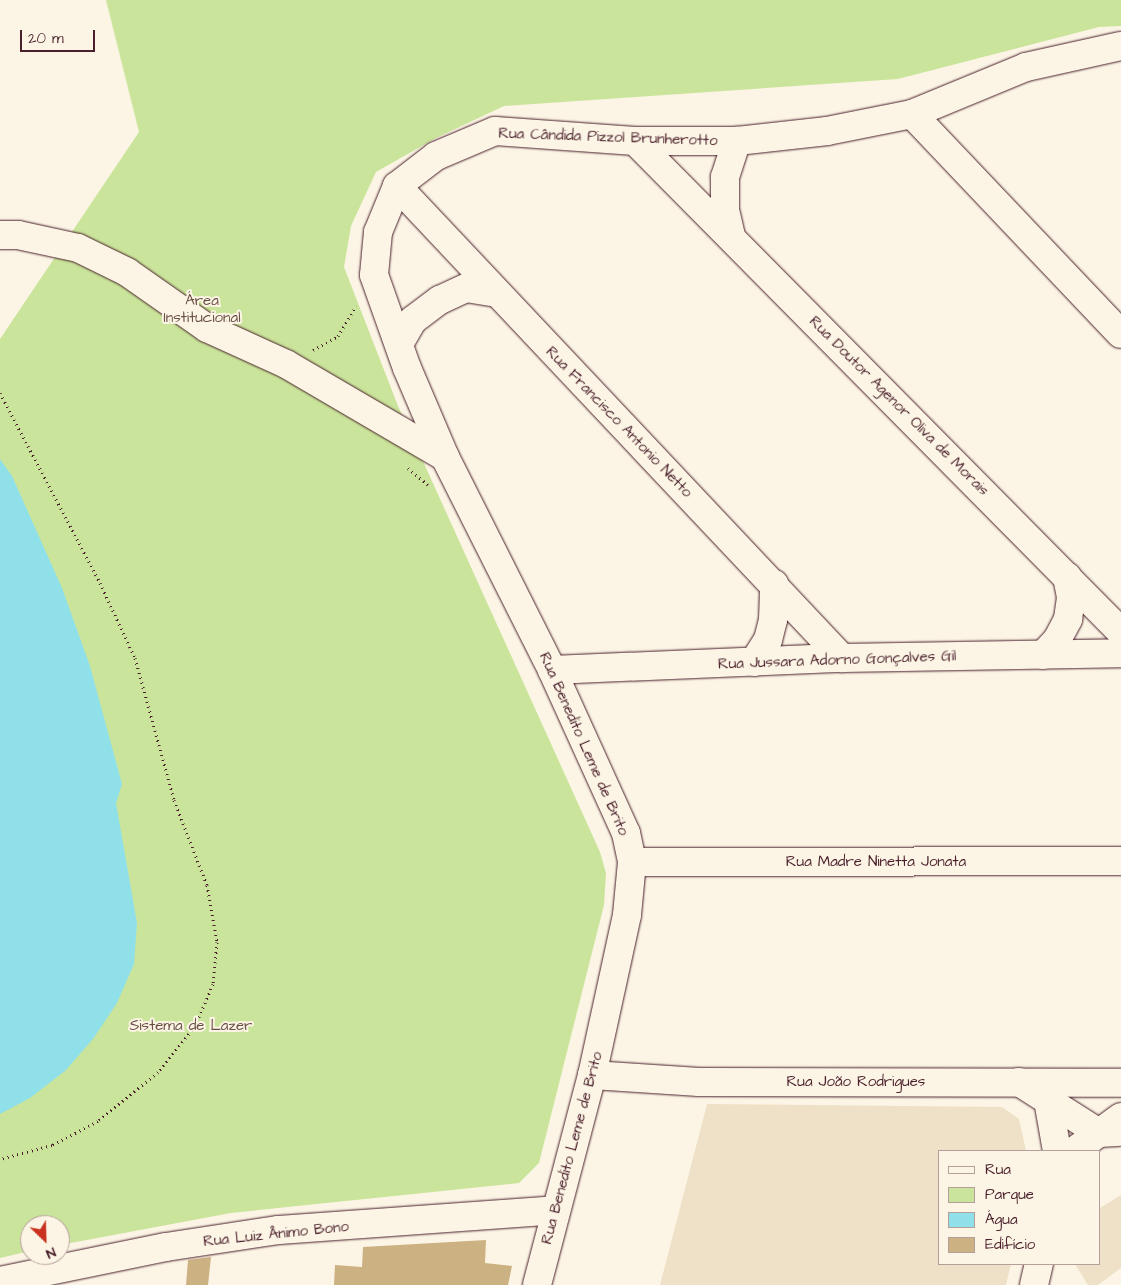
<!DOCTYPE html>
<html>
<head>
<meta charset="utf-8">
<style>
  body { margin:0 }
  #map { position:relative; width:1121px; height:1285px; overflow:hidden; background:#fcf5e5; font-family:"Architects Daughter",sans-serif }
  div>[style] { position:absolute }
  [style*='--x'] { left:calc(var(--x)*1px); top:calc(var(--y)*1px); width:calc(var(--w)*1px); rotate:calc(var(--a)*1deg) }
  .built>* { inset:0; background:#eee1c7 }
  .green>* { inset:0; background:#cae59b }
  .water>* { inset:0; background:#8fe0e9 }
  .building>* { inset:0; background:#ccb182 }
  .path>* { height:3px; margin-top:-1.5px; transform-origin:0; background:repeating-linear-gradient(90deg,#4a1f2b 0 1px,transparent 0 5px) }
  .roads { filter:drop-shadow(0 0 1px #4a1f2b) drop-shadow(0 0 1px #4a1f2b) }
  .minor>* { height:28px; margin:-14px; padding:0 14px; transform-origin:14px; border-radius:14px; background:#fcf5e5 }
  span { translate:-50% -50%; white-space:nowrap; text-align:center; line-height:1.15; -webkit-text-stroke:4px #fcf5e5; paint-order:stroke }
  .street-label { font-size:15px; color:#4a1f2b }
  .park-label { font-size:15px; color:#6a5047 }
  .legend { position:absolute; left:938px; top:1150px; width:162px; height:115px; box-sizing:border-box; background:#fcf5e5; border:1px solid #b59f9b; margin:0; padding:6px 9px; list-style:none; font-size:15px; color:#4a1f2b }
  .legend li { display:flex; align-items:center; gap:10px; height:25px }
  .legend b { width:25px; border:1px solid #b59f9b }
  .north { position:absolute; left:20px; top:1215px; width:50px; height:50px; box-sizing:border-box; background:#fcf5e5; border:1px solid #b59f9b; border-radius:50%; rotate:156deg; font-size:14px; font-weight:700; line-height:20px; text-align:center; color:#4a1f2b }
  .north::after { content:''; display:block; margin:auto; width:18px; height:22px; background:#c8321e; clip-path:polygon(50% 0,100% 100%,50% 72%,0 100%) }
  .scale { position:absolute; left:20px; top:30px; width:75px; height:22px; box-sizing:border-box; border:2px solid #4a1f2b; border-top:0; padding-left:6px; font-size:15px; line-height:18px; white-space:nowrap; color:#4a1f2b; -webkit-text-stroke:4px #fcf5e5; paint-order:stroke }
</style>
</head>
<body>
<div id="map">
  <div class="built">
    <i style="clip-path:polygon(707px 1104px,1002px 1107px,1019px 1119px,1026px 1151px,940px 1151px,940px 1264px,1011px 1264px,1006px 1285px,660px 1285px)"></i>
    <i style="clip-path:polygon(1121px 1195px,1121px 1268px,1098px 1285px,1088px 1285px,1075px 1264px,1100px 1264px,1100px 1208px)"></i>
  </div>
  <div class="green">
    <i style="clip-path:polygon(106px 0,1121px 0,1121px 26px,1099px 27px,898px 79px,504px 106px,436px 138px,376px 172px,351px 226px,344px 267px,398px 406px,600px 852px,606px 873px,604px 905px,539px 1163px,519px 1183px,231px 1213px,60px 1245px,60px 1225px,30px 1225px,30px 1251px,0 1258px,0 339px,139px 132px)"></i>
  </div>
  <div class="water">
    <i style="clip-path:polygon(0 459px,12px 476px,62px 588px,90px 666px,122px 784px,116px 803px,137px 923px,134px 964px,117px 1003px,93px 1039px,65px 1071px,30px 1098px,0 1114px)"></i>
  </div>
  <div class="building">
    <i style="clip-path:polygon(486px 1240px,485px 1263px,512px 1266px,508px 1285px,334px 1285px,335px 1265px,362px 1267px,363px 1247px)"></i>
    <i style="clip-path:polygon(211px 1257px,208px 1285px,186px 1285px,188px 1260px)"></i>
  </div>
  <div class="path">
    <i style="--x:313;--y:350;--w:29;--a:-29"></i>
    <i style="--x:338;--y:336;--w:35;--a:-59"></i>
    <i style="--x:0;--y:393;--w:215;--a:62.2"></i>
    <i style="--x:100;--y:583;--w:83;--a:65"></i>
    <i style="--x:135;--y:658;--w:147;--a:74.6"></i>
    <i style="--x:174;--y:800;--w:91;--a:68.8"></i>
    <i style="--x:207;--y:885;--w:58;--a:80"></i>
    <i style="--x:217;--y:942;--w:42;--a:95.4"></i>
    <i style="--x:213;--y:984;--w:46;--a:113.2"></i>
    <i style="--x:195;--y:1026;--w:59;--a:128.8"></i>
    <i style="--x:158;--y:1072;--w:77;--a:140.8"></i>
    <i style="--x:98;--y:1121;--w:52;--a:152.4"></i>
    <i style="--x:52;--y:1145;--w:54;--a:164.9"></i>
    <i style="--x:408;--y:468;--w:26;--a:40"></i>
  </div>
  <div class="roads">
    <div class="minor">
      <i style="--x:912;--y:114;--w:303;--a:46.5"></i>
      <i style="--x:635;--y:141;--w:691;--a:45.29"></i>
      <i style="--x:397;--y:186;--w:50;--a:112.4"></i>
      <i style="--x:378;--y:232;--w:43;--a:95.3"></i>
      <i style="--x:374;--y:275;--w:99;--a:70.5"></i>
      <i style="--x:407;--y:368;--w:97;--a:66.9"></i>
      <i style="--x:445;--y:457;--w:238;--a:63.3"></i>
      <i style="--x:552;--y:670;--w:179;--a:65.6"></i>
      <i style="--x:626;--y:833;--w:30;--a:78"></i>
      <i style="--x:632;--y:862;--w:53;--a:95.4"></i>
      <i style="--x:627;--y:915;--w:164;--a:102.3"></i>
      <i style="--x:592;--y:1075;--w:217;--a:104.7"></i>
      <i style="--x:397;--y:186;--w:49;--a:-37.6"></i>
      <i style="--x:436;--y:156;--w:64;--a:-23"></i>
      <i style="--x:495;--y:131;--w:140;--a:4.1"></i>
      <i style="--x:635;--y:141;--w:102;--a:0"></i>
      <i style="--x:737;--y:141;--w:91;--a:-6.3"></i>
      <i style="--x:827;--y:131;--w:87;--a:-11.3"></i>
      <i style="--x:912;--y:114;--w:123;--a:-22.4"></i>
      <i style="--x:1026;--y:67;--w:97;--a:-12.5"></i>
      <i style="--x:397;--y:186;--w:649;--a:46.69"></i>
      <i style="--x:0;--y:235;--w:18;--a:0"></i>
      <i style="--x:18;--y:235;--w:61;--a:12.2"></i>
      <i style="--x:78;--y:248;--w:55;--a:26.1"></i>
      <i style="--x:127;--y:272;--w:98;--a:35"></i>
      <i style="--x:207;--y:328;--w:87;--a:24.5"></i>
      <i style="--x:286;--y:364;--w:184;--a:30.3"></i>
      <i style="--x:731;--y:236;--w:28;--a:-103"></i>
      <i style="--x:725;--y:209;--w:32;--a:-90"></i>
      <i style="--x:725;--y:177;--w:38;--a:-72"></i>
      <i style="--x:399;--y:344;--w:28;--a:-60"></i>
      <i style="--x:413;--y:320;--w:34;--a:-37"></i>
      <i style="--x:440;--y:300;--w:29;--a:-25"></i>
      <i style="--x:466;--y:288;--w:31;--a:9"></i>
      <i style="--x:1043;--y:655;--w:21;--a:-47"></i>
      <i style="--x:1057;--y:640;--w:24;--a:-62"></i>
      <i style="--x:1068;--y:619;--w:22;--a:-82"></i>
      <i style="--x:1071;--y:597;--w:21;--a:-101"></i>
      <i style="--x:754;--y:662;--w:26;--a:-58"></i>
      <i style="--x:768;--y:640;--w:21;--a:-76"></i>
      <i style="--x:773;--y:620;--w:36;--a:-88"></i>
      <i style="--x:552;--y:670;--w:290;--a:-2.4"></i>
      <i style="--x:842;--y:658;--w:279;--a:-1"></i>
      <i style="--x:632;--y:862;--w:489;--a:-0.1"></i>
      <i style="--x:592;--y:1075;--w:107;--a:3.7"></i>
      <i style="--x:699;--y:1082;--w:422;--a:0.1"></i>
      <i style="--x:1019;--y:1082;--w:95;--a:32.5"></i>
      <i style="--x:1099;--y:1133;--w:27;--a:-36"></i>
      <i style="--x:1048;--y:1100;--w:52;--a:80"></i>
      <i style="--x:1074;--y:1151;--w:31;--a:-36"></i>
      <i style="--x:1099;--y:1133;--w:18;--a:-3"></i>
      <i style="--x:0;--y:1281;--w:169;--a:-11.6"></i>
      <i style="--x:166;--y:1247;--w:114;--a:-8.6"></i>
      <i style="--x:279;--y:1230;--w:277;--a:-4.1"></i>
      <i style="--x:1034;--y:1285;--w:22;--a:-77"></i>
    </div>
  </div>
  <div class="street-label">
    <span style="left:608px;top:137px;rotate:2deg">Rua Cândida Pizzol Brunherotto</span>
    <span style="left:899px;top:406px;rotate:45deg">Rua Doutor Agenor Oliva de Morais</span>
    <span style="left:619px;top:422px;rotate:46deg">Rua Francisco Antonio Netto</span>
    <span style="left:837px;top:660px;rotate:-2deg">Rua Jussara Adorno Gonçalves Gil</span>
    <span style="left:584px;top:744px;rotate:66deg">Rua Benedito Leme de Brito</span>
    <span style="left:876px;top:862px">Rua Madre Ninetta Jonata</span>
    <span style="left:856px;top:1082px">Rua João Rodrigues</span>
    <span style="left:572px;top:1148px;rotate:-75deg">Rua Benedito Leme de Brito</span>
    <span style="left:276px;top:1234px;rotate:-6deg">Rua Luiz Ânimo Bono</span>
  </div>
  <div class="park-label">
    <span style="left:202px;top:309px">Área<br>Institucional</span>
    <span style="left:191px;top:1026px">Sistema de Lazer</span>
  </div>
  <ul class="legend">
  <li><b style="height:6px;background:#fcf5e5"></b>Rua</li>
  <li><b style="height:14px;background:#cae59b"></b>Parque</li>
  <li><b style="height:14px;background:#8fe0e9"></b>Água</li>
  <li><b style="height:14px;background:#ccb182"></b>Edifício</li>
  </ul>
  <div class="north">N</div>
  <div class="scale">20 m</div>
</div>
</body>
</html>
